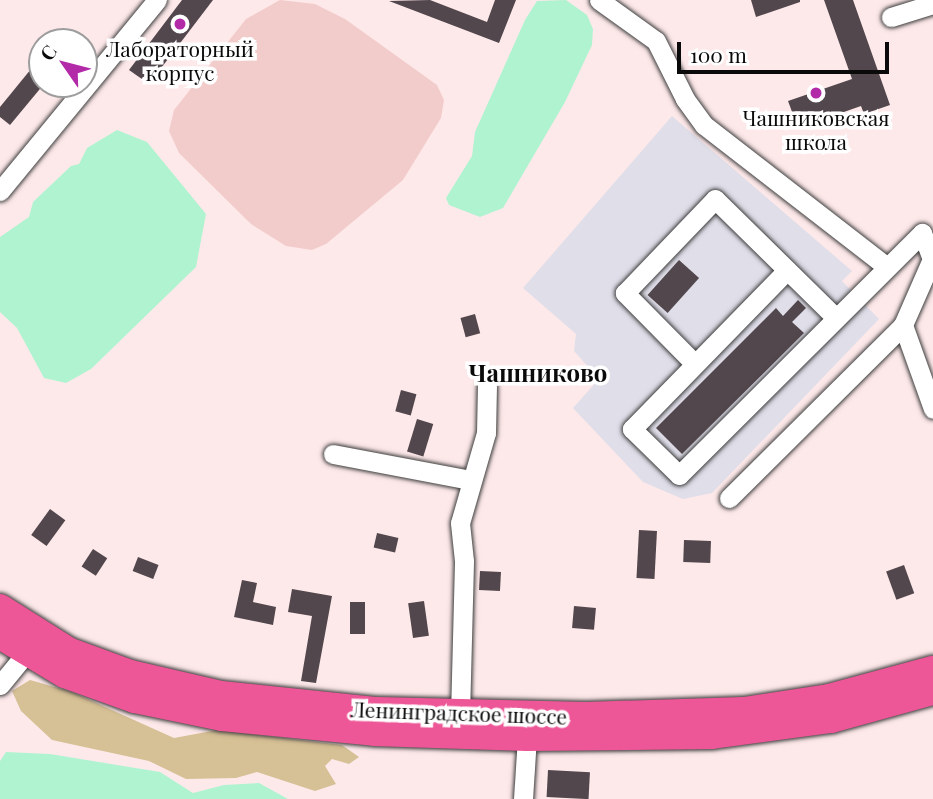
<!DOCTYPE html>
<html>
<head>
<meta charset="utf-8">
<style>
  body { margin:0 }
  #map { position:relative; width:933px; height:799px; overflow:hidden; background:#fee9ea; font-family:"Playfair Display",serif }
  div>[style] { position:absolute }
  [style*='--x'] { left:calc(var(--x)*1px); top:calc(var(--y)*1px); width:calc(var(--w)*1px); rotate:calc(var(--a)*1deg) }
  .industrial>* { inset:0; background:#dfdee9 }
  .farmland>* { inset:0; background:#f2cccb }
  .forest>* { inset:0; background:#d6c095 }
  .water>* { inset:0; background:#b0f3d1 }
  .building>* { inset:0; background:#52474d; transform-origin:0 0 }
  .roads { filter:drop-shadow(0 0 2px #3d3d3d) drop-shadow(0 0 2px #3d3d3d) }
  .minor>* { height:19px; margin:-9.5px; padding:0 9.5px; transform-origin:9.5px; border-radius:9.5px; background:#fff }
  .highway>* { height:28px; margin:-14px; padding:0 14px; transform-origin:14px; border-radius:14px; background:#ee5797 }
  .dots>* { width:19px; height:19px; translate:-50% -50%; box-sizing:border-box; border:4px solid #fff; border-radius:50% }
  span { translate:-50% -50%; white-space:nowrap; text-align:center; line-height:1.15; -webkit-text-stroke:7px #fff; paint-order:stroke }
  .poi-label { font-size:21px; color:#0a0a0a }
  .street-label { font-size:21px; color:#0a0a0a }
  .quarter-label { font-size:24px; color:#0a0a0a; font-weight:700 }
  .north { position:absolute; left:28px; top:28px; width:70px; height:70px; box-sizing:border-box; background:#fff; border:2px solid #9d9d9d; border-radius:50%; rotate:305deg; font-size:19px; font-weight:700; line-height:28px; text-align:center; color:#0a0a0a }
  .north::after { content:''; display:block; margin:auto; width:24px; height:32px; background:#b32aa9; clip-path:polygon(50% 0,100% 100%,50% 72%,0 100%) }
  .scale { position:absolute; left:677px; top:42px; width:212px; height:32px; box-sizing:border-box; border:4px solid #0a0a0a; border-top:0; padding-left:9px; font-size:21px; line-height:24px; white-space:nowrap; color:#0a0a0a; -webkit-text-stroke:5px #fff; paint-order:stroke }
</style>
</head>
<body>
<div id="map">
  <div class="industrial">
    <i style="clip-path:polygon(672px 116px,852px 271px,842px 281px,879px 319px,712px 493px,683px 499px,643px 482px,573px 408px,599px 379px,574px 351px,576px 334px,523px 288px)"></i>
  </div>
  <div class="farmland">
    <i style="clip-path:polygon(280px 0,315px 4px,345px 19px,437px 85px,444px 100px,441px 118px,403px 180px,326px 244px,312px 250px,286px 246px,251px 224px,179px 153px,169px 131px,174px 110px,246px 19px)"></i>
  </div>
  <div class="forest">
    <i style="clip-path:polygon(30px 680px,72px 692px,174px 738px,217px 730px,342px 745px,359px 757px,349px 764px,332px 759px,325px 766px,336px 784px,315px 791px,257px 772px,236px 778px,186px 779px,149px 761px,52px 740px,21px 711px,12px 691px)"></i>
  </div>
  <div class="water">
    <i style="clip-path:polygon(566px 0,587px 15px,593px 29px,592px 45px,565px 102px,503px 208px,480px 217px,449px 205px,446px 198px,472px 156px,475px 132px,525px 20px,537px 1px)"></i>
    <i style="clip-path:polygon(117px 130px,147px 142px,206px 214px,196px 267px,91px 369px,66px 383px,44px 378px,17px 328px,0 312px,0 237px,29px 217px,33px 202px,71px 166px,79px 164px,87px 148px)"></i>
    <i style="clip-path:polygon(6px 752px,50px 754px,160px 772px,193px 793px,224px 785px,259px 783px,288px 799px,0 799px,0 761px)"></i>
  </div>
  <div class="building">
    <i style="clip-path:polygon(182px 0,213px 0,149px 84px,129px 70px)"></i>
    <i style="clip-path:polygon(430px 0,487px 22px,495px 0,516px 0,499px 43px,389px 1px)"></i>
    <i style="clip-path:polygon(751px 0,800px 0,800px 2px,756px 17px)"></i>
    <i style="clip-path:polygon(824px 0,853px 0,890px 105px,864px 114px,861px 106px,798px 128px,788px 101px,852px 79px)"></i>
    <i style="clip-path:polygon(31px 69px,44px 84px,10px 125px,0 117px,0 107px)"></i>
    <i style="left:679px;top:260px;width:27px;height:47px;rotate:42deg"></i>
    <i style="clip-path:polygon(798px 300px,806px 308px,792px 322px,804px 333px,682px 454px,656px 428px,776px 308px,783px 316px)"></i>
    <i style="left:475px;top:314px;width:20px;height:15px;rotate:75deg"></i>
    <i style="left:401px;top:390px;width:16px;height:22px;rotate:15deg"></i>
    <i style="left:417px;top:419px;width:17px;height:34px;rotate:17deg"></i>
    <i style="left:50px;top:509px;width:19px;height:32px;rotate:36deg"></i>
    <i style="left:639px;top:530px;width:18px;height:48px;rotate:3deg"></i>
    <i style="left:377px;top:533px;width:22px;height:15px;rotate:13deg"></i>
    <i style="left:684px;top:540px;width:27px;height:22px;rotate:2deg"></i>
    <i style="left:93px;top:549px;width:17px;height:21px;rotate:33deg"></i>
    <i style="left:138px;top:557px;width:22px;height:15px;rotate:21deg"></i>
    <i style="left:904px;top:565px;width:30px;height:19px;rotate:70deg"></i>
    <i style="left:480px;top:571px;width:21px;height:19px;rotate:3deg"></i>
    <i style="clip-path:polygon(242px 580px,257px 583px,253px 602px,276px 607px,273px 625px,234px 617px)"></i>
    <i style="clip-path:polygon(292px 589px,332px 596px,316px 683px,301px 681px,312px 616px,288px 612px)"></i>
    <i style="left:424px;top:601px;width:35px;height:16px;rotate:82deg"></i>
    <i style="left:350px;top:602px;width:15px;height:32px"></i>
    <i style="left:574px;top:606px;width:22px;height:22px;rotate:5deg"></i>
    <i style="left:548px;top:770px;width:42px;height:27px;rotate:3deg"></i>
  </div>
  <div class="roads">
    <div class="minor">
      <i style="--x:599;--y:0;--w:70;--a:35.7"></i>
      <i style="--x:656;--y:41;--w:65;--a:63.4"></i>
      <i style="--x:685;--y:99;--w:32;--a:54"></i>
      <i style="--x:704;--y:125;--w:230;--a:37.8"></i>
      <i style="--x:891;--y:17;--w:44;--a:-17.2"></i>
      <i style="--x:0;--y:191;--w:247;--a:-50.6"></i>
      <i style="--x:903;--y:325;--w:89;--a:70.3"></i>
      <i style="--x:695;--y:364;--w:100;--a:-134.6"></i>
      <i style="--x:625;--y:293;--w:130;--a:-46.2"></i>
      <i style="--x:715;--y:199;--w:168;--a:44.5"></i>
      <i style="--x:333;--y:454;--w:139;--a:10.7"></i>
      <i style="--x:729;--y:498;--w:245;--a:-44.8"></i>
      <i style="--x:903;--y:325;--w:72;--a:-66.3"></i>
      <i style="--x:932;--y:259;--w:28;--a:-111"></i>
      <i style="--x:922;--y:233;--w:343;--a:135.1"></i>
      <i style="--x:679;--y:475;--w:66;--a:-135.6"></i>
      <i style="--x:632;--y:429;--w:222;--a:-45.7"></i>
      <i style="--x:0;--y:685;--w:43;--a:-50.7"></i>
      <i style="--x:460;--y:715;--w:154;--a:-88.5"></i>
      <i style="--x:464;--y:561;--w:38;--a:-96"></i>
      <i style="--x:460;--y:523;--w:94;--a:-73.9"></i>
      <i style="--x:486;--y:433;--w:47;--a:-88.8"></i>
      <i style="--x:523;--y:799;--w:62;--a:-86.3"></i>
    </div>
    <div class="highway">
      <i style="--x:0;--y:608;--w:83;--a:32.2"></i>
      <i style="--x:70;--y:652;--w:64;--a:20.1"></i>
      <i style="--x:130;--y:674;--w:93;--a:13"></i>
      <i style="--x:221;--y:695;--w:157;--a:5.9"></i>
      <i style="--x:377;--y:711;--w:209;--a:1.4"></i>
      <i style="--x:586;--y:716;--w:158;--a:-1.8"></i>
      <i style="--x:744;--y:711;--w:86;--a:-8.7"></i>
      <i style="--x:829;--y:698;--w:108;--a:-15.1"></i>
      <i style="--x:0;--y:635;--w:76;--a:31"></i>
      <i style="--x:65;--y:674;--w:74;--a:19.7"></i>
      <i style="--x:135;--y:699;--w:89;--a:11.7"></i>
      <i style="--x:222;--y:717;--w:153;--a:5.6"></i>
      <i style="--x:374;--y:732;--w:153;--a:1.9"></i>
      <i style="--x:527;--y:737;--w:185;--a:-0.6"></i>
      <i style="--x:712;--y:735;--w:120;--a:-7.7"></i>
      <i style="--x:831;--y:719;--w:106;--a:-15.4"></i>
    </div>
  </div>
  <div class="dots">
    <i style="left:180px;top:24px;background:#b32aa9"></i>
    <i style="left:816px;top:93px;background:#b32aa9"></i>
  </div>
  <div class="poi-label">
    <span style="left:180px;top:60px">Лабораторный<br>корпус</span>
    <span style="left:816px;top:129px">Чашниковская<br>школа</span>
  </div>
  <div class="street-label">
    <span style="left:459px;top:712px;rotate:2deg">Ленинградское шоссе</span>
  </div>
  <div class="quarter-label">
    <span style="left:538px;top:373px">Чашниково</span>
  </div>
  <div class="north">С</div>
  <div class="scale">100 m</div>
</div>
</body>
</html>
